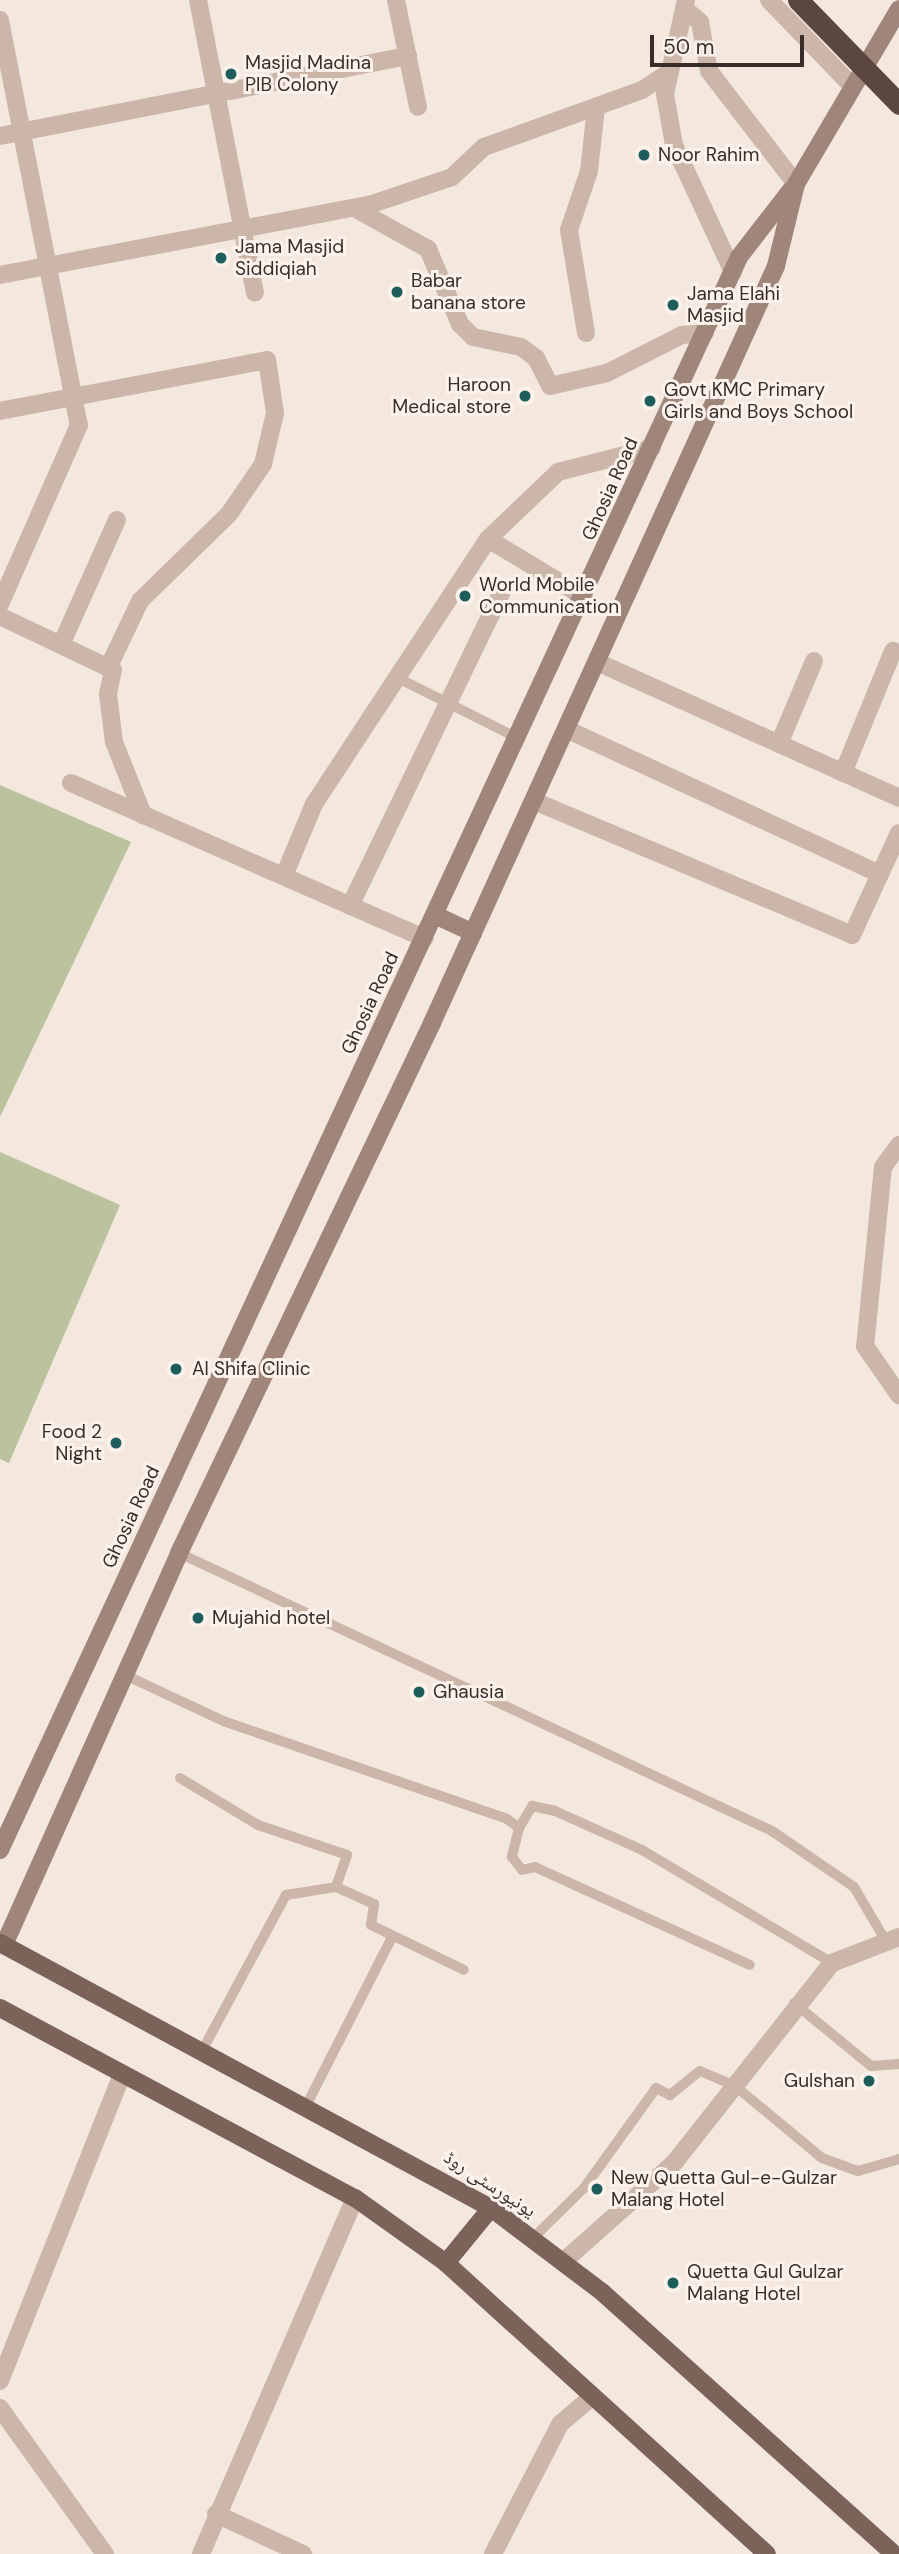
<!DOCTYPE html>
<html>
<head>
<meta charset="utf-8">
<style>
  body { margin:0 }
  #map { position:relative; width:899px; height:2554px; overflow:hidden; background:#f4e8de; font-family:"DM Sans","Noto Naskh Arabic",sans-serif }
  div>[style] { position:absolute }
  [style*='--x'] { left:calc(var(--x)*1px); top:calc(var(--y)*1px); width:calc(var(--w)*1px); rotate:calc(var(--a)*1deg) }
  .green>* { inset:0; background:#bac39d }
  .lane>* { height:10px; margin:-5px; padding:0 5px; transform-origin:5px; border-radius:5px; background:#ccb6a9 }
  .street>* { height:18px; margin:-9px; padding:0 9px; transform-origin:9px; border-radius:9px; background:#ccb6a9 }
  .secondary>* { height:18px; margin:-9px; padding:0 9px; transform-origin:9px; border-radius:9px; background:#a0857a }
  .primary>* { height:18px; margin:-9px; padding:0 9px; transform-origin:9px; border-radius:9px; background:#7c635a }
  .highway-bridge>* { height:21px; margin:-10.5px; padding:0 10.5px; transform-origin:10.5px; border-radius:10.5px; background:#5b4640 }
  .dots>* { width:19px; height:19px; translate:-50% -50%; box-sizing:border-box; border:4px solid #fbf2eb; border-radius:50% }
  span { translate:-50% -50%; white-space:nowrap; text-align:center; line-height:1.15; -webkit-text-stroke:6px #fbf2eb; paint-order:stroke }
  .poi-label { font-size:19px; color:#392d29 }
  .left { translate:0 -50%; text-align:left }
  .right { translate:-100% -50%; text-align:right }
  .street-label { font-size:19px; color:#392d29 }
  .scale { position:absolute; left:650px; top:35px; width:154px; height:32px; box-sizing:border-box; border:4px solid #392d29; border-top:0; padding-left:9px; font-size:21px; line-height:24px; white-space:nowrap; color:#392d29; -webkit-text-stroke:5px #fbf2eb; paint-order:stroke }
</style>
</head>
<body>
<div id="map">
  <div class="green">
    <i style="clip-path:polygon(0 785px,131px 842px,0 1117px)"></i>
    <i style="clip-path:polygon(0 1152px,120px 1205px,9px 1463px,0 1459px)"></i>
  </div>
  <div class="lane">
    <i style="--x:394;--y:676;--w:141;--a:26.6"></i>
    <i style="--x:179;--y:1553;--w:655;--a:25.12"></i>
    <i style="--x:772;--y:1831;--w:99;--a:34.3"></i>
    <i style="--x:854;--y:1887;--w:65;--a:59.5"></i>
    <i style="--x:125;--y:1675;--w:111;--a:25"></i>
    <i style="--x:226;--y:1722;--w:297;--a:19"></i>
    <i style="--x:507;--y:1819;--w:15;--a:37"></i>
    <i style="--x:519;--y:1828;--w:30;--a:104"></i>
    <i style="--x:512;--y:1857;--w:16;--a:52"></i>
    <i style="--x:522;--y:1870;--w:13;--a:-13"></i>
    <i style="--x:535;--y:1867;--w:236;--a:24.5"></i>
    <i style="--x:180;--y:1778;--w:91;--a:31.1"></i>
    <i style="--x:258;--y:1825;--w:94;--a:18.6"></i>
    <i style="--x:347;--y:1855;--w:34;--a:109"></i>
    <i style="--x:519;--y:1828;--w:26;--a:-59"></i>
    <i style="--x:532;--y:1806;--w:24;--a:12"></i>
    <i style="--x:555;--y:1811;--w:95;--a:24.1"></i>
    <i style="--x:642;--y:1850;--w:221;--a:30.7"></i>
    <i style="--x:794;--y:2003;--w:99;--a:39.3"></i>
    <i style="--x:871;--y:2066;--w:28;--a:-4"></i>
    <i style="--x:203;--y:2049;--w:175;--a:-61.7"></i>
    <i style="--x:286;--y:1895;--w:51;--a:-9.1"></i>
    <i style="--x:336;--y:1887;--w:42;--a:24.1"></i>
    <i style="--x:374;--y:1904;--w:21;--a:98"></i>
    <i style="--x:371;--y:1925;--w:103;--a:25.8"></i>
    <i style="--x:307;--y:2104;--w:187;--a:-63"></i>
    <i style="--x:534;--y:2237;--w:70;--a:-44.4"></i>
    <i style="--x:584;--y:2188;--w:123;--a:-54.2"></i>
    <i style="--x:656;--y:2088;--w:16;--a:27"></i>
    <i style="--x:670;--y:2095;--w:38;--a:-39"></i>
    <i style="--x:700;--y:2071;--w:38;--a:23"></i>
    <i style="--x:735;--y:2086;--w:113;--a:39.6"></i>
    <i style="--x:822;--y:2158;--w:38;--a:20"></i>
    <i style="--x:858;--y:2171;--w:43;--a:-16.3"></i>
  </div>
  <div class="street">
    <i style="--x:198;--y:0;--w:298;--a:79"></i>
    <i style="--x:396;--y:0;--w:109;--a:78.4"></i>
    <i style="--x:686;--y:0;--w:96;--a:102.6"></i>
    <i style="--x:665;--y:94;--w:52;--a:80"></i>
    <i style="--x:674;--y:145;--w:140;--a:65.1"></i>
    <i style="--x:769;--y:0;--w:120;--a:46"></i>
    <i style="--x:687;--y:11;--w:17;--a:40"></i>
    <i style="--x:700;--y:22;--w:50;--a:79.6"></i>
    <i style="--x:709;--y:71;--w:143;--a:52.4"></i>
    <i style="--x:0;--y:20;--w:413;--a:79"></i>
    <i style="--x:79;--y:425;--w:196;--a:113.8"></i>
    <i style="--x:0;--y:136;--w:416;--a:-11.1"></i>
    <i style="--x:354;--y:208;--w:85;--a:29"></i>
    <i style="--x:428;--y:249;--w:82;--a:66.9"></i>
    <i style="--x:460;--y:324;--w:18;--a:45"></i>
    <i style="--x:473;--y:337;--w:49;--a:11.8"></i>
    <i style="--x:521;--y:347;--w:19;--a:36"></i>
    <i style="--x:536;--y:358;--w:31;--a:63"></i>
    <i style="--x:550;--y:386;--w:58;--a:-12.8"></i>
    <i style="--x:607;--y:373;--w:84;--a:-26.9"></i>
    <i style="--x:682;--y:335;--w:23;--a:-5"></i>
    <i style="--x:0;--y:275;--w:379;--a:-10.8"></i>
    <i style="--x:372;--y:204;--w:84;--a:-18.6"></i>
    <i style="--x:452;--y:177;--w:44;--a:-43.2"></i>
    <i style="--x:484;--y:147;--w:168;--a:-19.8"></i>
    <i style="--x:642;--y:90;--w:27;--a:-33"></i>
    <i style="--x:586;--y:333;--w:104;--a:-99.4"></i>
    <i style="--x:569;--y:230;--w:62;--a:-71.3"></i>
    <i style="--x:589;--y:171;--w:63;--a:-83.7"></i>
    <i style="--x:0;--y:411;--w:272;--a:-10.8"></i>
    <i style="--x:267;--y:360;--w:54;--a:81.4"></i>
    <i style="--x:275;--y:413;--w:52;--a:103.2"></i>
    <i style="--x:263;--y:464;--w:60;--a:124.2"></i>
    <i style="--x:229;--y:514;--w:124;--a:135.7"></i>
    <i style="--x:140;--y:601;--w:74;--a:115.5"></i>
    <i style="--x:488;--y:539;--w:112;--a:31.1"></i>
    <i style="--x:0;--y:616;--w:125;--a:25.5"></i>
    <i style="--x:113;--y:670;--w:25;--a:102"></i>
    <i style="--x:108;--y:694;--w:48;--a:82.9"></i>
    <i style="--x:114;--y:742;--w:79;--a:68.3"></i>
    <i style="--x:61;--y:645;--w:137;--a:-65.9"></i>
    <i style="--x:597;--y:662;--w:331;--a:24.2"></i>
    <i style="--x:566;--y:729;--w:346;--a:24.8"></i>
    <i style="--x:779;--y:744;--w:90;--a:-67.1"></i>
    <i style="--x:843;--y:773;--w:132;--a:-67.7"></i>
    <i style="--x:71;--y:783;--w:386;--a:23.7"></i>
    <i style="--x:534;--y:801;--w:345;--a:22.8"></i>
    <i style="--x:852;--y:935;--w:112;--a:-65.3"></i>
    <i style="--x:284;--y:876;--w:78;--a:-67.4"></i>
    <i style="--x:314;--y:804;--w:317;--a:-56.7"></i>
    <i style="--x:488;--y:539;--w:97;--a:-43.7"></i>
    <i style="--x:558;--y:472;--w:97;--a:-14.3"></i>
    <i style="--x:350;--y:906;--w:348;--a:-64.2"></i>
    <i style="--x:899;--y:1145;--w:27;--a:126"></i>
    <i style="--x:883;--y:1167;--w:180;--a:95.7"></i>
    <i style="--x:865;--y:1346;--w:60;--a:55.2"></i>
    <i style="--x:564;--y:2261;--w:147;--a:-41.7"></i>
    <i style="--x:674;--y:2163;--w:255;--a:-51.7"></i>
    <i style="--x:832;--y:1963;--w:72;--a:-21.2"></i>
    <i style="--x:0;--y:2381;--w:329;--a:-68.3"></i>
    <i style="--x:0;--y:2408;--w:180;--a:54.3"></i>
    <i style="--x:216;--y:2514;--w:96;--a:24.7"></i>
    <i style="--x:201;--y:2554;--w:388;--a:-66.6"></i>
    <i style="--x:493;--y:2554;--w:146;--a:-62.7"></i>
    <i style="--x:560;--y:2424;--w:43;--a:-40.3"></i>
  </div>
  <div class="secondary">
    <i style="--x:437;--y:916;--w:40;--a:25"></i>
    <i style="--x:0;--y:1850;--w:1756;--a:-65.11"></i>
    <i style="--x:739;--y:257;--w:85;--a:-52.2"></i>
    <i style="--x:4;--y:1945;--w:429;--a:-65.9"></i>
    <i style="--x:179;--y:1553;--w:587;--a:-64.48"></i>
    <i style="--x:432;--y:1023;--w:831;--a:-65.56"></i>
    <i style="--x:776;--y:266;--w:84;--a:-76.3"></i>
    <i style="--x:796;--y:184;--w:203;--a:-59.5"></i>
  </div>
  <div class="primary">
    <i style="--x:0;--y:1943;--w:558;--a:28.36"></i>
    <i style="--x:491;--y:2208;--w:139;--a:37.1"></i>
    <i style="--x:602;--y:2292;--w:392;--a:41.9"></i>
    <i style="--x:0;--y:2008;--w:403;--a:28.2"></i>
    <i style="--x:355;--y:2198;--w:112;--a:35.5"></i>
    <i style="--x:446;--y:2263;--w:433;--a:42.2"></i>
    <i style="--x:446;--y:2263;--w:71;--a:-50.7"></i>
  </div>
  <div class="highway-bridge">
    <i style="--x:798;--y:0;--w:145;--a:45.8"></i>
  </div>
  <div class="dots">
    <i style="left:231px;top:74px;background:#1d5d5c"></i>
    <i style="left:644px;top:155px;background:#1d5d5c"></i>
    <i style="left:221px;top:258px;background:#1d5d5c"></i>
    <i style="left:397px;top:292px;background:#1d5d5c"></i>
    <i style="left:673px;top:305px;background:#1d5d5c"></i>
    <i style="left:525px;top:396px;background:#1d5d5c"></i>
    <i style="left:650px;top:401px;background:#1d5d5c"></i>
    <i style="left:465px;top:596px;background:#1d5d5c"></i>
    <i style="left:176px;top:1369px;background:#1d5d5c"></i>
    <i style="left:116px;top:1443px;background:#1d5d5c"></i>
    <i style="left:198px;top:1618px;background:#1d5d5c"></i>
    <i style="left:419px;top:1692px;background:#1d5d5c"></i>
    <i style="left:869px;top:2081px;background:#1d5d5c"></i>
    <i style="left:597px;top:2189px;background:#1d5d5c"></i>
    <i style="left:673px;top:2283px;background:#1d5d5c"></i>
  </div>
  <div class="poi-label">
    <span class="left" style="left:245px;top:74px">Masjid Madina<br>PIB Colony</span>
    <span class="left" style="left:658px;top:155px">Noor Rahim</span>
    <span class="left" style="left:235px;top:258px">Jama Masjid<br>Siddiqiah</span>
    <span class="left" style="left:411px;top:292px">Babar<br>banana store</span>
    <span class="left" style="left:687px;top:305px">Jama Elahi<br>Masjid</span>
    <span class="right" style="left:511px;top:396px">Haroon<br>Medical store</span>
    <span class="left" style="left:664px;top:401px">Govt KMC Primary<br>Girls and Boys School</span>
    <span class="left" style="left:479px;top:596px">World Mobile<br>Communication</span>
    <span class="left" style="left:192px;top:1369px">Al Shifa Clinic</span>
    <span class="right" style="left:102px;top:1443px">Food 2<br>Night</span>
    <span class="left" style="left:212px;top:1618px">Mujahid hotel</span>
    <span class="left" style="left:433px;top:1692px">Ghausia</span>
    <span class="right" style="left:855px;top:2081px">Gulshan</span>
    <span class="left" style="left:611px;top:2189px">New Quetta Gul-e-Gulzar<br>Malang Hotel</span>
    <span class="left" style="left:687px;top:2283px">Quetta Gul Gulzar<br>Malang Hotel</span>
  </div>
  <div class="street-label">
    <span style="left:610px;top:489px;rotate:-66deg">Ghosia Road</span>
    <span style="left:370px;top:1003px;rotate:-65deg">Ghosia Road</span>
    <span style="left:131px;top:1517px;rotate:-65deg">Ghosia Road</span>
    <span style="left:490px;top:2184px;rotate:33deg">یونیورسٹی روڈ</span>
  </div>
  <div class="scale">50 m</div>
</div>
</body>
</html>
